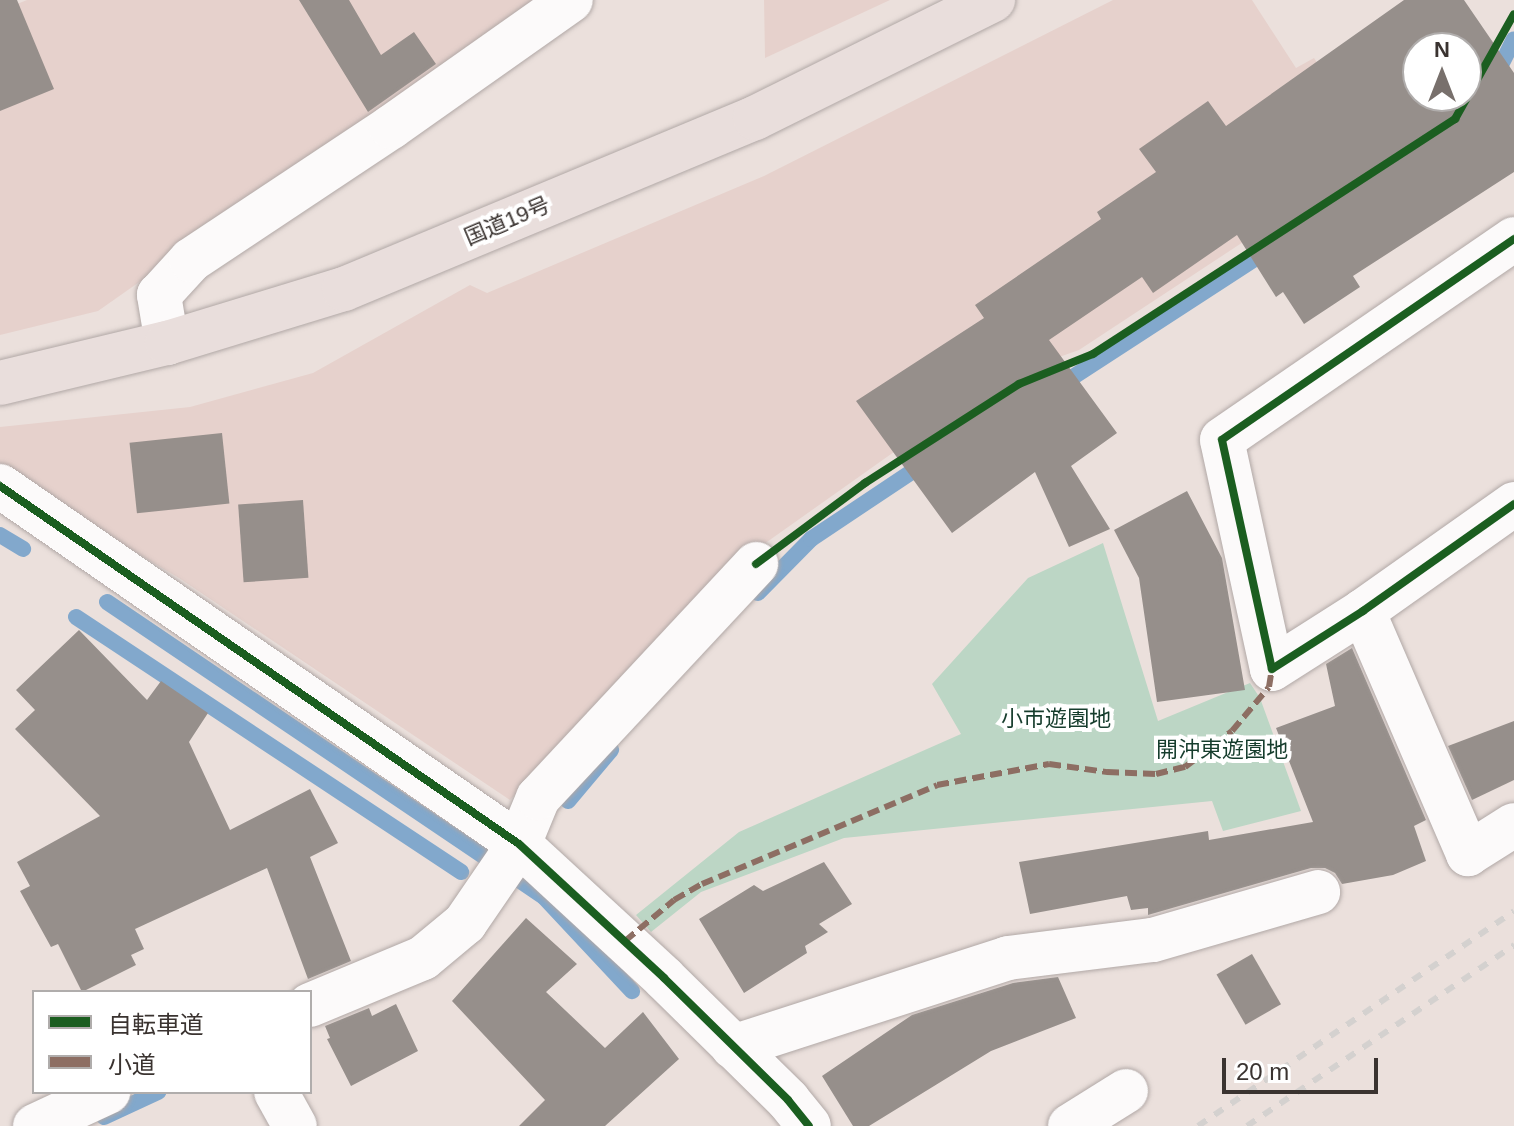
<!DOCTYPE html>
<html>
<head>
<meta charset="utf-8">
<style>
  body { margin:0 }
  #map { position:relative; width:1514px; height:1126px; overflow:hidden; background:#ebe0dc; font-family:Arial,"Noto Sans JP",sans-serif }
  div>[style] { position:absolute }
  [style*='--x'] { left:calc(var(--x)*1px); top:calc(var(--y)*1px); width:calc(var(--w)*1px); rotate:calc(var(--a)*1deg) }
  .built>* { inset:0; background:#e6d1cc }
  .green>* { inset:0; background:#bcd6c5 }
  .stream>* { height:16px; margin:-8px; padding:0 8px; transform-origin:8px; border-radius:8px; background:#82a8cc }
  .building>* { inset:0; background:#968f8b; transform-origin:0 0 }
  .roads { filter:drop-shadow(0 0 2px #b1a8a6) drop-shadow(0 0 2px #b1a8a6) }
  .minor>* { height:44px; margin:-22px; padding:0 22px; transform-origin:22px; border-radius:22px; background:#fcfafa }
  .trunk>* { height:44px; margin:-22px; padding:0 22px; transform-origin:22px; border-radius:22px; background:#e9dedc }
  .rail>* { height:6px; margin-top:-3px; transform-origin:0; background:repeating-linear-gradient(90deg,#d4d1cf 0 10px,transparent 0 20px) }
  .quiet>* { height:6px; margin-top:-3px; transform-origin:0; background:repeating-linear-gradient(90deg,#8d6e63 0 12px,transparent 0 18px) }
  .cycleway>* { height:8px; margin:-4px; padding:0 4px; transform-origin:4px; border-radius:4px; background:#1b5e20 }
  span { translate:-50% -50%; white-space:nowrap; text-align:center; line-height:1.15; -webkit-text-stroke:8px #fff; paint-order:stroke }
  .street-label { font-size:22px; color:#3a3330 }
  .park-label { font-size:22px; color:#163d2d }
  .legend { position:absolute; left:32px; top:990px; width:280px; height:104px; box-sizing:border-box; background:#fff; border:2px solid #b0adac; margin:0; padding:10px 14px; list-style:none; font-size:24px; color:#3a3330 }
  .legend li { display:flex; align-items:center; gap:16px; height:40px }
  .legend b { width:40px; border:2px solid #b0adac }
  .north { position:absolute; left:1402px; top:32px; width:80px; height:80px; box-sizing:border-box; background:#fff; border:2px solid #b0adac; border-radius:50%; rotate:0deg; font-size:22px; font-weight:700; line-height:32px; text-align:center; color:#3a3330 }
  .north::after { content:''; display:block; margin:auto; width:28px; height:36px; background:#78706c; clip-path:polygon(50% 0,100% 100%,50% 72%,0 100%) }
  .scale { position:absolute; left:1222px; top:1058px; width:156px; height:36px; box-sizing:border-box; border:4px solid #3a3330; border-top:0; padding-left:10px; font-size:24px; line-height:28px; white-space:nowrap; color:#3a3330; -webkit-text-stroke:6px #fff; paint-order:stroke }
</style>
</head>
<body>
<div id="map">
  <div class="built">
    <i style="clip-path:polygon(27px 0,541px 0,98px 311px,0 335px,0 11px)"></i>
    <i style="clip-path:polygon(764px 0,890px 0,765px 58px)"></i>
    <i style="clip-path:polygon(1113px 0,1252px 0,1296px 68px,1314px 58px,1377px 154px,1079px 350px,997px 379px,733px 566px,510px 800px,179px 578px,0 472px,0 427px,190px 407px,313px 373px,470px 285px,487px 293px,764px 176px)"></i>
  </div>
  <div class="green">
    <i style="clip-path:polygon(1103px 543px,1158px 721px,1250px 683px,1260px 698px,1301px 811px,1223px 831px,1212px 801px,844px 838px,701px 892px,651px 932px,636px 915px,739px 832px,961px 734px,932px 684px,1028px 578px)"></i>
  </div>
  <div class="stream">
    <i style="--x:1495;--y:77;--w:42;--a:-63.4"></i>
    <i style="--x:1056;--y:382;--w:18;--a:-16"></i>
    <i style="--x:1073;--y:377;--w:235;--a:-33"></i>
    <i style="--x:0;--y:535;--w:27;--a:31"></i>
    <i style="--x:758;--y:593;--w:76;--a:-45.5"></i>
    <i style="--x:811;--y:539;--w:137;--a:-33.7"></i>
    <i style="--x:107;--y:602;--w:527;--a:34.02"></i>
    <i style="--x:544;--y:897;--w:129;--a:46.9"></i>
    <i style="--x:76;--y:617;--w:462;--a:33.5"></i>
    <i style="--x:568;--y:801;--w:67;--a:-49.9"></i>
    <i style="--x:104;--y:1117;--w:60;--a:-24.8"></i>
  </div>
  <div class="building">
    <i style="clip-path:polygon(0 0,17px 0,54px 89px,0 111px)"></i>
    <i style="clip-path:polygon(299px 0,349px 0,381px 55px,414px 32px,436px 64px,368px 112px)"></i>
    <i style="clip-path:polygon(evenodd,1404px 0,1464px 0,1514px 73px,1514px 172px,1353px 276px,1360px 287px,1304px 324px,1283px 292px,1276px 297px,1237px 235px,1153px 293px,1142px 277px,1049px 340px,1117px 433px,1071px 466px,1110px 529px,1069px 547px,1035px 472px,952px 533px,856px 401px,984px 318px,975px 305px,1101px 219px,1097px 212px,1156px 172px,1139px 149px,1208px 101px,1226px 126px,1404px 0,1418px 48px,1466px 48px,1466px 96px,1418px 96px,1418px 48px)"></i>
    <i style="left:222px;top:433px;width:71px;height:93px;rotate:84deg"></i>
    <i style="clip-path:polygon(1187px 491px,1222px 558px,1245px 690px,1157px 702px,1139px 578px,1114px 530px)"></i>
    <i style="left:303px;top:500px;width:78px;height:65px;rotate:86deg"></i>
    <i style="clip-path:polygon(79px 630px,147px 700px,161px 681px,208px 713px,189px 742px,230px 830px,310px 789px,338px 843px,310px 857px,351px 961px,308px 979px,267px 868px,135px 929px,144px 949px,131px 955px,136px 965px,82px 992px,58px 944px,51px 947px,20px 891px,30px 886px,17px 862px,100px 816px,15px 729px,35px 710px,16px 690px)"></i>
    <i style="clip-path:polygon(1352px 648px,1426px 820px,1414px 826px,1426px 861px,1393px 875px,1342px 884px,1335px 873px,1325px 868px,1311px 868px,1148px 915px,1148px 908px,1131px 910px,1127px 896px,1030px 914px,1019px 862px,1208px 831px,1209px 840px,1313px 822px,1276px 728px,1335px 706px,1326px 664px)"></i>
    <i style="clip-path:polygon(1514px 721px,1514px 780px,1472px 800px,1448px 746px)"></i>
    <i style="clip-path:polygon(824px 862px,852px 904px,819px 924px,828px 932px,805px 946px,807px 953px,744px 993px,699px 919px,754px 885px,763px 891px)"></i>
    <i style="clip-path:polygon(526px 918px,577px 964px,546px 992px,605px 1048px,643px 1012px,679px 1059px,605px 1126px,519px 1126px,545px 1100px,452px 1001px)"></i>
    <i style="left:1252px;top:954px;width:58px;height:41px;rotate:60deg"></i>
    <i style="clip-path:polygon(1058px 977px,1076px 1018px,991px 1051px,869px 1126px,853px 1126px,822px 1076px,912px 1015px,1013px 983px)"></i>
    <i style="clip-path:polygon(396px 1004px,418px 1051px,351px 1086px,327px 1039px,330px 1038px,325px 1026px,369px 1008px,372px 1016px)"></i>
  </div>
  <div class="roads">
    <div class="minor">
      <i style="--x:1514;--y:239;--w:354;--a:145.5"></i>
      <i style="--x:1222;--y:440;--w:234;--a:77.7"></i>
      <i style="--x:1272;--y:669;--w:108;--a:-32.5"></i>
      <i style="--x:1363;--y:611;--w:185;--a:-35.3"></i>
      <i style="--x:167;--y:343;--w:49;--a:-99.5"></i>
      <i style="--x:159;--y:295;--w:47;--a:-47.6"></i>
      <i style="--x:191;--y:260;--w:240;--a:-33.6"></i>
      <i style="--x:391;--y:127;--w:220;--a:-35.2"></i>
      <i style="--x:0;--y:486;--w:630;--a:34.6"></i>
      <i style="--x:519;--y:844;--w:197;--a:42.7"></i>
      <i style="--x:664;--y:978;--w:174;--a:44.5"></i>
      <i style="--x:788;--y:1100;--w:33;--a:51"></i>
      <i style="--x:1363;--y:611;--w:265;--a:66.6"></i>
      <i style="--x:1468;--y:854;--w:54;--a:-32.2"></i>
      <i style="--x:310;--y:1005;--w:122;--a:-22.6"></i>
      <i style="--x:423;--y:958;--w:55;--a:-39.8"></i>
      <i style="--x:465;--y:923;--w:96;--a:-55.6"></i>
      <i style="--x:519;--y:844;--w:50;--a:-67.6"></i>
      <i style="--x:538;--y:798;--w:320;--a:-47"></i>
      <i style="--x:733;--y:1047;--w:289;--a:-17.9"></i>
      <i style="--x:1008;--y:958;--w:146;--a:-7.1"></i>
      <i style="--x:1153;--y:940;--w:172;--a:-16.2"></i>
      <i style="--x:276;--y:1092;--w:39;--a:61"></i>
      <i style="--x:35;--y:1126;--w:81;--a:-25"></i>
      <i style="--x:1070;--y:1126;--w:66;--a:-32"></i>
    </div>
    <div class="trunk">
      <i style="--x:0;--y:383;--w:172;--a:-13.5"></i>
      <i style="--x:167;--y:343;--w:185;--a:-17"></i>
      <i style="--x:344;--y:289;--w:445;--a:-22.6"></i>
      <i style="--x:755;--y:118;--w:266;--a:-26.4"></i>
    </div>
  </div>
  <div class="rail">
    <i style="--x:1198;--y:1126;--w:382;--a:-34.2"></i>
    <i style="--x:1247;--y:1126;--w:323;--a:-34.1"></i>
  </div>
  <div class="quiet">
    <i style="--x:625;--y:941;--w:64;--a:-39.9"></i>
    <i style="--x:674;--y:900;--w:32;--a:-30"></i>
    <i style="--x:702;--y:884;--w:255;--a:-22.8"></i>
    <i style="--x:937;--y:785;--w:114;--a:-10.6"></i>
    <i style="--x:1049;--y:764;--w:59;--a:7.9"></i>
    <i style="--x:1107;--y:772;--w:49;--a:2.3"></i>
    <i style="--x:1156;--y:774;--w:30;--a:-14"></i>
    <i style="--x:1185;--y:767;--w:59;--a:-37.5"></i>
    <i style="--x:1232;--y:731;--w:57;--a:-49.9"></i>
    <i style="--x:1269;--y:687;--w:18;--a:-81"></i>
  </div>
  <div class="cycleway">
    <i style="--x:1514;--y:239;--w:354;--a:145.5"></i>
    <i style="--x:1222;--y:440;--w:234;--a:77.7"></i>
    <i style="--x:1272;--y:669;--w:108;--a:-32.5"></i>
    <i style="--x:1363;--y:611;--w:185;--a:-35.3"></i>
    <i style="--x:0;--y:486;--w:630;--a:34.6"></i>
    <i style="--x:519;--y:844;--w:197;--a:42.7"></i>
    <i style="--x:664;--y:978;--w:174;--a:44.5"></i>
    <i style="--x:788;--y:1100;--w:33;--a:51"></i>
    <i style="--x:756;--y:564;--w:136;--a:-36.6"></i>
    <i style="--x:865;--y:483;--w:183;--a:-32.7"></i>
    <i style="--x:1019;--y:384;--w:80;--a:-22.1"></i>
    <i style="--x:1093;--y:354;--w:432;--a:-33"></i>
    <i style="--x:1455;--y:119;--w:120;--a:-60.7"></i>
  </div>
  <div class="street-label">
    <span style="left:507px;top:221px;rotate:-23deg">国道19号</span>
  </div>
  <div class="park-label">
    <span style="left:1056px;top:719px">小市遊園地</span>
    <span style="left:1222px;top:750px">開沖東遊園地</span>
  </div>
  <ul class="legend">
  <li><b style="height:10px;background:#1b5e20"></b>自転車道</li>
  <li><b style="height:10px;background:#8d6e63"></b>小道</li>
  </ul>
  <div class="north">N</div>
  <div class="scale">20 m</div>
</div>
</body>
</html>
